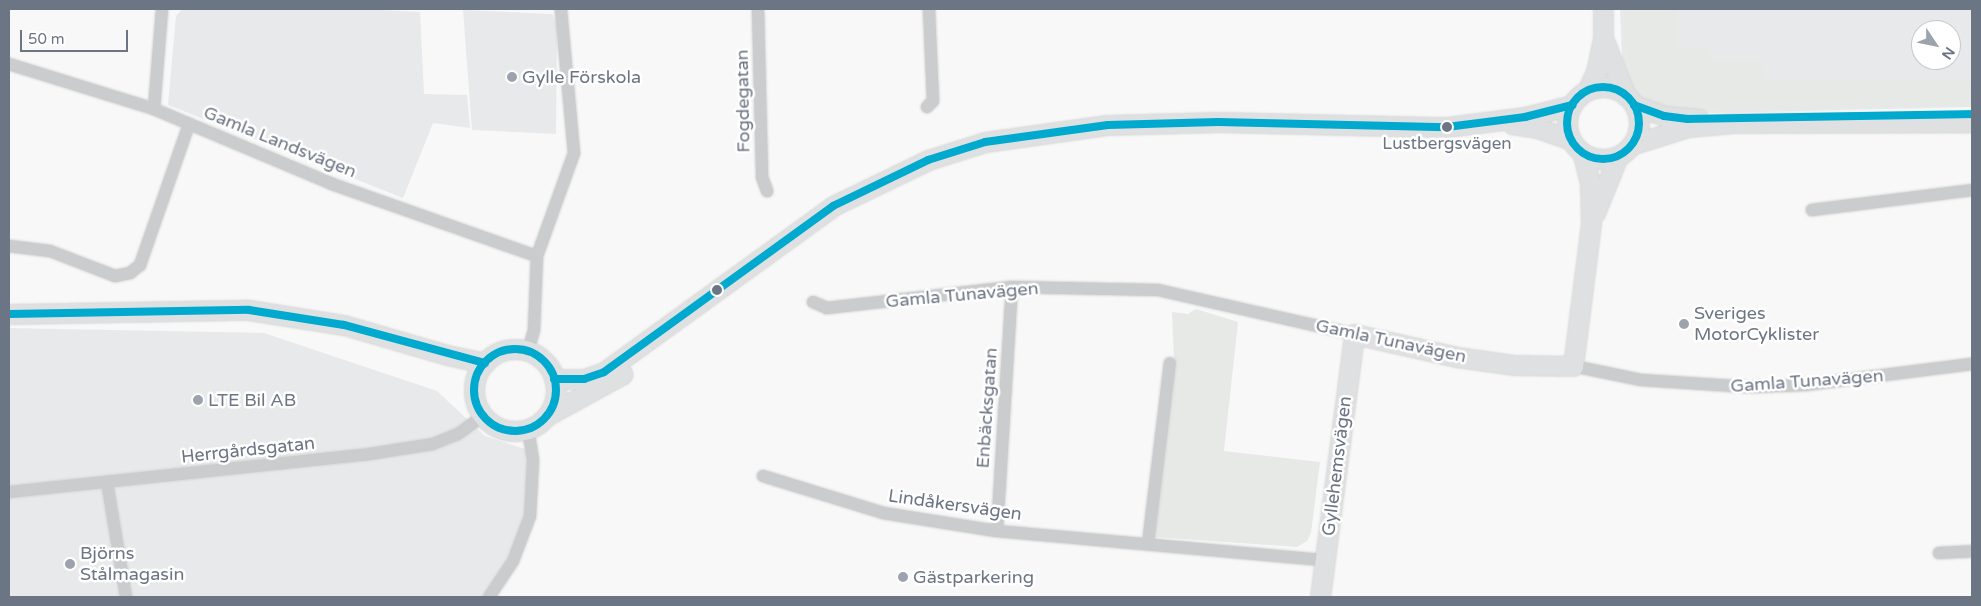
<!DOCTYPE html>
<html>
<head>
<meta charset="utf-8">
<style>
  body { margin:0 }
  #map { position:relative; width:1981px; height:606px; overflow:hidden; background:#f8f8f8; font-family:"Varela Round",sans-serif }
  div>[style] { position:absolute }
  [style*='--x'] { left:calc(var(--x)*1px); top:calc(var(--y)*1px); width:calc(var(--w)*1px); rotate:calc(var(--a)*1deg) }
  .built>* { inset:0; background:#e8e9ea }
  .green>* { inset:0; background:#e6e9e6 }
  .roads { filter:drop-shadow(0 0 1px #d4d5d5) drop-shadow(0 0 1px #d4d5d5) }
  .street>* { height:12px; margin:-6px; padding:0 6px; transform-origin:6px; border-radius:6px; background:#cbccce }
  .secondary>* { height:19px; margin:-9.5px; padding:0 9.5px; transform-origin:9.5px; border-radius:9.5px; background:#dfe0e1 }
  .secondary>.ring { margin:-9.5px; padding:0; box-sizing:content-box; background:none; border:19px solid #dfe0e1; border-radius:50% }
  .bus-1>* { height:8px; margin:-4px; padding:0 4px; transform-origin:4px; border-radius:4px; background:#00a9ce }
  .bus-1>.ring { margin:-4px; padding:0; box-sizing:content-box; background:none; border:8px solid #00a9ce; border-radius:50% }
  .dots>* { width:14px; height:14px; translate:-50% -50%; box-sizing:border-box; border:2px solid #fff; border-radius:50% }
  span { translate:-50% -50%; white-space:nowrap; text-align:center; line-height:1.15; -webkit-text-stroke:5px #fff; paint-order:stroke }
  .bus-label { font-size:17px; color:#6c7584 }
  .poi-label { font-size:18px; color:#6c7584 }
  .left { translate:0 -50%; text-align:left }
  .street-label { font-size:18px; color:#6c7584 }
  .frame { position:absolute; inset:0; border:10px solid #6c7584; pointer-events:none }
  .north { position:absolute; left:1911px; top:20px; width:50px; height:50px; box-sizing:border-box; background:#fff; border:1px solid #c4c8ce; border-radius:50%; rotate:124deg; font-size:14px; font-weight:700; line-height:20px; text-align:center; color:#6c7584 }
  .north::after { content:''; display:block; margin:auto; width:18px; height:22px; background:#9da3ad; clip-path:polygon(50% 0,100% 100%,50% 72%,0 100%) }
  .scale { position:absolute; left:20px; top:30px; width:108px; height:22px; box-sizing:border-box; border:2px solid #6c7584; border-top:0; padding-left:6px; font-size:15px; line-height:18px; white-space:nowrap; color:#6c7584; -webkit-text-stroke:4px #fff; paint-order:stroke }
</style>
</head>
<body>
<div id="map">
  <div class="built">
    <i style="clip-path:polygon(182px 9px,361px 9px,420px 12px,424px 94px,467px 95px,470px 128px,433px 123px,403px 198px,168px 105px,176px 16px)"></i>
    <i style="clip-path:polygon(evenodd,1620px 9px,1972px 9px,1972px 107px,1668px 114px,1647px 107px,1634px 93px,1622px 58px,1620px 9px,1921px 30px,1951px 30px,1951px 60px,1921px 60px,1921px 30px)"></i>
    <i style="clip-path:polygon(463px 10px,552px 14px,557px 24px,556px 134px,472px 130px)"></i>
    <i style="clip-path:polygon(9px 328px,264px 333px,437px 391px,485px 436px,531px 451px,530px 516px,489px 597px,9px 597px)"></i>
  </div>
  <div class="green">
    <i style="clip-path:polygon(1624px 9px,1677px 9px,1678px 48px,1709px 49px,1710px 61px,1761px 61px,1765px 80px,1972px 81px,1972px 105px,1673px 111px,1651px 104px,1635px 86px,1626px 59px)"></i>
    <i style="clip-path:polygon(1196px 309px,1238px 322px,1224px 451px,1320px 462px,1311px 533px,1307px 541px,1297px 547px,1155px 537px,1174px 360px,1172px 312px,1188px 314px)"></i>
  </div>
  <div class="roads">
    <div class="street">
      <i style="--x:758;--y:9;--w:168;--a:88.6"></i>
      <i style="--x:762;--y:177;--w:15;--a:70"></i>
      <i style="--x:9;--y:64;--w:152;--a:17.2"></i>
      <i style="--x:154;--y:109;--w:193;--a:22.8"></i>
      <i style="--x:332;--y:184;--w:217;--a:19.4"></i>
      <i style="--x:927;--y:107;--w:8;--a:-45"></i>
      <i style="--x:933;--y:101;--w:92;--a:-92.5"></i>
      <i style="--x:154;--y:109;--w:100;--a:-85.4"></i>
      <i style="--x:1812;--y:210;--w:161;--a:-7.1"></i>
      <i style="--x:9;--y:246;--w:41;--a:7"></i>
      <i style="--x:50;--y:251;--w:70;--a:21"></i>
      <i style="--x:115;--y:276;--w:15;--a:-11"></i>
      <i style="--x:130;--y:273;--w:13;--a:-39"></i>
      <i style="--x:140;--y:265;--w:149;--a:-70.8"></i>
      <i style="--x:813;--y:302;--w:15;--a:23"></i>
      <i style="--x:827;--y:308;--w:186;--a:-6.5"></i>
      <i style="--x:1012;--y:287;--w:146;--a:1.2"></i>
      <i style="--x:1158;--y:290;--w:201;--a:12.7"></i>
      <i style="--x:528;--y:351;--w:22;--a:-74"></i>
      <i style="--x:534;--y:330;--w:74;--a:-87.7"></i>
      <i style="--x:537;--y:256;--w:109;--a:-70.2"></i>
      <i style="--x:574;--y:153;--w:145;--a:-95.2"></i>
      <i style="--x:1573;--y:366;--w:69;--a:11.6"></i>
      <i style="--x:1641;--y:380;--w:109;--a:3.7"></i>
      <i style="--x:1750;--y:387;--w:55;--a:-2.1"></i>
      <i style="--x:1805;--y:385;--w:168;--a:-7.2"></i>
      <i style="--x:763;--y:476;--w:126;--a:17.1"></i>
      <i style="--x:883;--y:513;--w:115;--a:9"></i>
      <i style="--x:997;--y:531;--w:329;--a:5.1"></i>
      <i style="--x:107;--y:482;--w:117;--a:80.6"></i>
      <i style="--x:9;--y:492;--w:356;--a:-6"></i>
      <i style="--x:363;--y:455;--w:71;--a:-8.9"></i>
      <i style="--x:433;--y:444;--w:27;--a:-22"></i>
      <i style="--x:458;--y:434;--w:31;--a:-36"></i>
      <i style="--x:997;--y:531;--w:244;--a:-86.5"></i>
      <i style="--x:1148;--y:544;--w:182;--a:-83.1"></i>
      <i style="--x:1939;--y:553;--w:33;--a:-3"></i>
      <i style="--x:489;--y:597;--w:43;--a:-56.3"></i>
      <i style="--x:513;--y:561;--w:48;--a:-69.3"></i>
      <i style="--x:530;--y:516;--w:56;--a:-86.9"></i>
      <i style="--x:533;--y:460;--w:31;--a:-99"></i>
    </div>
    <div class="secondary">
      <i style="--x:1603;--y:38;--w:62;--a:68.4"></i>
      <i class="ring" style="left:1567px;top:87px;width:53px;height:53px"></i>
      <i style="--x:1587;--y:91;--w:21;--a:-65"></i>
      <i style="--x:1596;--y:72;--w:35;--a:-78"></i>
      <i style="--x:1603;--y:38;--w:29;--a:-90"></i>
      <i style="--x:1634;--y:105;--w:32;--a:20"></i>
      <i style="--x:1664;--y:116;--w:35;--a:5"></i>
      <i style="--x:1512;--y:124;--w:25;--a:9"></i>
      <i style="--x:1537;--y:128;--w:36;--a:19"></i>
      <i style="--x:1631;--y:145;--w:60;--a:-17.5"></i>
      <i style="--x:1688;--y:127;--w:45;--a:-5.1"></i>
      <i style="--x:1733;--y:123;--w:239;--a:-0.2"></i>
      <i style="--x:1595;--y:213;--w:61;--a:-68"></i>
      <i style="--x:9;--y:314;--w:240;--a:-1"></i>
      <i style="--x:249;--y:310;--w:96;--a:9"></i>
      <i style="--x:344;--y:325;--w:107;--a:16.2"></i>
      <i style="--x:447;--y:355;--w:39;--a:12"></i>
      <i class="ring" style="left:474px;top:349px;width:63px;height:63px"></i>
      <i style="--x:554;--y:379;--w:30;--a:0"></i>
      <i style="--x:584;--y:379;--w:21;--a:-19"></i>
      <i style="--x:604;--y:372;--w:283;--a:-35.9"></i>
      <i style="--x:833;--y:206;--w:106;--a:-25.8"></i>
      <i style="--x:928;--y:160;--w:60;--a:-17.5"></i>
      <i style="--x:985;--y:142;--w:124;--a:-7.9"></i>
      <i style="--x:1108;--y:125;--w:110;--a:-1.6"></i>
      <i style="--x:1218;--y:122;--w:229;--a:1.3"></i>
      <i style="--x:1447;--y:127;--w:79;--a:-7.3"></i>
      <i style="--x:1525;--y:117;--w:49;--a:-14.3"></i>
      <i style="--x:548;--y:415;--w:85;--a:-28.7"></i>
      <i style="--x:1320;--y:597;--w:265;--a:-82.6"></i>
      <i style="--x:1354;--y:334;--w:106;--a:12.6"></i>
      <i style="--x:1457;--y:357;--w:58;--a:8"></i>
      <i style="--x:1514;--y:365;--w:59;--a:1"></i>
      <i style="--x:1573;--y:366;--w:144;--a:-82.8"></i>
      <i style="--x:1591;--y:223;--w:40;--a:-91.4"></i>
      <i style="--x:1590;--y:183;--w:30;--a:-104"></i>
    </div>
  </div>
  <div class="bus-1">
    <i class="ring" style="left:1567px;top:87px;width:64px;height:64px"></i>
    <i style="--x:1634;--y:105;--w:32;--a:20"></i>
    <i style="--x:1664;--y:116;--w:24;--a:7"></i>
    <i style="--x:1688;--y:119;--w:284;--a:-1"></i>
    <i style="--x:9;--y:314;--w:240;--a:-1"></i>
    <i style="--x:249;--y:310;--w:96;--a:9"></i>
    <i style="--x:344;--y:325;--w:146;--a:15.1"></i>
    <i class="ring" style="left:474px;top:349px;width:74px;height:74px"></i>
    <i style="--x:554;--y:379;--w:30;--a:0"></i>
    <i style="--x:584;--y:379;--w:21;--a:-19"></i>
    <i style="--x:604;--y:372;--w:283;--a:-35.9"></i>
    <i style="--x:833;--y:206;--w:106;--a:-25.8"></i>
    <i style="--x:928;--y:160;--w:60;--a:-17.5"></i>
    <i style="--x:985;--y:142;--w:124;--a:-7.9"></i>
    <i style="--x:1108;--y:125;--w:110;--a:-1.6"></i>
    <i style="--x:1218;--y:122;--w:229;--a:1.3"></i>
    <i style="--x:1447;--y:127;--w:79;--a:-7.3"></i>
    <i style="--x:1525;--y:117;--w:49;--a:-14.3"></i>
  </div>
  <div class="dots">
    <i style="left:512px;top:77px;background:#9da3ad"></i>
    <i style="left:1447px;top:127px;background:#6c7584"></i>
    <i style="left:717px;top:290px;background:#6c7584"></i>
    <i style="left:1684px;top:324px;background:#9da3ad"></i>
    <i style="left:198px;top:400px;background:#9da3ad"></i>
    <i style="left:70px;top:564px;background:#9da3ad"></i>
    <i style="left:903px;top:577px;background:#9da3ad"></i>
  </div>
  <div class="bus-label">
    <span style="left:1447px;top:144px">Lustbergsvägen</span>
  </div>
  <div class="poi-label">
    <span class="left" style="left:522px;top:77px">Gylle Förskola</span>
    <span class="left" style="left:1694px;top:324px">Sveriges<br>MotorCyklister</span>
    <span class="left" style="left:208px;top:400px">LTE Bil AB</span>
    <span class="left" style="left:80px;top:564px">Björns<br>Stålmagasin</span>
    <span class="left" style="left:913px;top:577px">Gästparkering</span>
  </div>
  <div class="street-label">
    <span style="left:743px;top:101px;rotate:-91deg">Fogdegatan</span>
    <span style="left:280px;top:142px;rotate:22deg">Gamla Landsvägen</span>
    <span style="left:962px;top:295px;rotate:-5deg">Gamla Tunavägen</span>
    <span style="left:1391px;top:341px;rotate:12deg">Gamla Tunavägen</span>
    <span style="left:1807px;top:381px;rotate:-4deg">Gamla Tunavägen</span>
    <span style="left:987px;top:408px;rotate:-86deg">Enbäcksgatan</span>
    <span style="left:248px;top:450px;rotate:-6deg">Herrgårdsgatan</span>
    <span style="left:1337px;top:466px;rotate:-83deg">Gyllehemsvägen</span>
    <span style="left:955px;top:505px;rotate:8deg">Lindåkersvägen</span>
  </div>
  <div class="frame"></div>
  <div class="north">N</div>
  <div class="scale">50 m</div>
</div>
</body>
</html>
